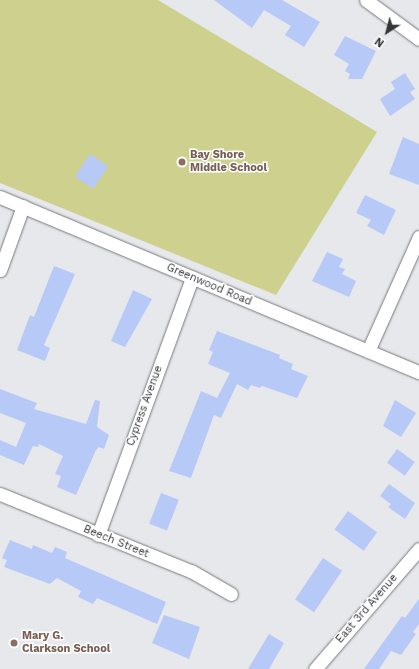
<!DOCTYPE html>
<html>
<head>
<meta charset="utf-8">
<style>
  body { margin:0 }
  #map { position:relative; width:419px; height:669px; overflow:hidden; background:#e6e8ec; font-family:"Work Sans",sans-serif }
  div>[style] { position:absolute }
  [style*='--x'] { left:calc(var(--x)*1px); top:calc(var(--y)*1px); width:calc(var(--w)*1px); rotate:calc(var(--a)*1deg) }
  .green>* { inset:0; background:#cdd18d }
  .building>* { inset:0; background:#b7c9f6; transform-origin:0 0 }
  .roads { filter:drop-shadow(0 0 1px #77797d) drop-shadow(0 0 1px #77797d) }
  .street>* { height:13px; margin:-6.5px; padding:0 6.5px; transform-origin:6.5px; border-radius:6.5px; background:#fff }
  .dots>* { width:11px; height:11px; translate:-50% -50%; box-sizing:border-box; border:2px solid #fff; border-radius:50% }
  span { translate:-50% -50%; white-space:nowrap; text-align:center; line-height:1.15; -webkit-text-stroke:3px #fff; paint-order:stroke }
  .education-label { font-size:11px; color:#785e54; font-weight:700 }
  .left { translate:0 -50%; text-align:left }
  .street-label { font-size:11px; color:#343537 }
  .north { position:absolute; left:367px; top:12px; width:40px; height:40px; -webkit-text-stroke:3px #fff; paint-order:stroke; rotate:216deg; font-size:11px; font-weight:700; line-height:16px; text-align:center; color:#343537 }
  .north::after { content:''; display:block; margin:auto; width:14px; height:18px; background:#343537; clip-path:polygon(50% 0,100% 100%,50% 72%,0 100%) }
</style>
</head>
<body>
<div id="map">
  <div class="green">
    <i style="clip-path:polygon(0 0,158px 0,377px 132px,276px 295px,0 183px)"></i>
  </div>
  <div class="building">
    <i style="clip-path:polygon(214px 0,282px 0,320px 22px,304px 47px,285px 35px,291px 26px,264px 10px,252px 28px)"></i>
    <i style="clip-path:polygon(345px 36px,376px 51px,362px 79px,348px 79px,350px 74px,345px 71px,349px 64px,334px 55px)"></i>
    <i style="clip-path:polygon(405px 73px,415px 89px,410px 92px,415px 99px,390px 116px,380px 99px,395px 89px,391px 82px)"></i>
    <i style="clip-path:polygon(403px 137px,419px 144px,419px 185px,389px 174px)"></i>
    <i style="left:90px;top:154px;width:22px;height:27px;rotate:34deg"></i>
    <i style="clip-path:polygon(365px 195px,396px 210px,384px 235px,367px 226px,371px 220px,356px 213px)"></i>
    <i style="clip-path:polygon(327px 252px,343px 259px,339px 267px,345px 269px,342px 274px,356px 281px,349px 297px,312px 281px)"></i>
    <i style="clip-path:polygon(54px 266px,75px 274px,44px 345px,50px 348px,45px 361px,17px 350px,30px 315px,34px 317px)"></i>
    <i style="clip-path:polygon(133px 290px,152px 299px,125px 347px,111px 341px)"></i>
    <i style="clip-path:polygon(217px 331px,280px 355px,279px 358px,293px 364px,291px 369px,308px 376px,297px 398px,262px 386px,260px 388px,251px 385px,248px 390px,237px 384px,221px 418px,214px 415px,191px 478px,169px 471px,201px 391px,217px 398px,230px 373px,208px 364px,213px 352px,209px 350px)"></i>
    <i style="clip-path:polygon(0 389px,37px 403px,34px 409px,86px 424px,95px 400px,100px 401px,97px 427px,109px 435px,104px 449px,99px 447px,96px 450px,76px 495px,57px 487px,61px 476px,55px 474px,63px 456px,39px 444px,38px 447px,33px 446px,24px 465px,0 455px,0 440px,16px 447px,26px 423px,0 413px)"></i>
    <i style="clip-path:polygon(395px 400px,416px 413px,401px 437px,383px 426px)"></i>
    <i style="left:397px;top:449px;width:22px;height:17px;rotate:36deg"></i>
    <i style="clip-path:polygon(389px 484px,415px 503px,405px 519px,388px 507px,391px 504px,380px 496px)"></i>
    <i style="left:161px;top:493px;width:19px;height:33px;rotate:21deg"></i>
    <i style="left:348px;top:511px;width:36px;height:23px;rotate:36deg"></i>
    <i style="clip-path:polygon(10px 540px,32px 549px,33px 545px,52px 553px,55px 547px,67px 552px,65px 558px,166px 602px,157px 624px,97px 598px,93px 604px,78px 597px,81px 591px,57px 578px,50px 584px,4px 567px,7px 560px,2px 558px)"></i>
    <i style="left:323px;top:558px;width:23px;height:50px;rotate:34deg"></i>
    <i style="clip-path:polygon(419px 599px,419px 624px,413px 632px,416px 634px,401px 655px,391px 651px,379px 669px,364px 669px,402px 616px,405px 618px)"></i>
    <i style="clip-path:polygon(164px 615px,200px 627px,189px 659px,152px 643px)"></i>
    <i style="clip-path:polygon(269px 634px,284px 643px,269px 669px,248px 669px)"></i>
  </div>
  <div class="roads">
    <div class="street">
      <i style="--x:366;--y:0;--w:66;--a:36.3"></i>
      <i style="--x:0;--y:197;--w:454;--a:22.7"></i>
      <i style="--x:0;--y:270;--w:68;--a:-70.2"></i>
      <i style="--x:368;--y:351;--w:125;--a:-65.9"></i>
      <i style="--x:0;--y:494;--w:206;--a:22"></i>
      <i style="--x:191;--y:571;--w:46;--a:29.9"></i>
      <i style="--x:98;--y:535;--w:274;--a:-69.9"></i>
      <i style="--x:315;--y:669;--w:159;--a:-49.1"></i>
    </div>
  </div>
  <div class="dots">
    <i style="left:182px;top:162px;background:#8d6e63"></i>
    <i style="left:14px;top:643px;background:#8d6e63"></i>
  </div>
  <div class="education-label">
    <span class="left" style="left:190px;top:162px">Bay Shore<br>Middle School</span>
    <span class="left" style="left:22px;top:643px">Mary G.<br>Clarkson School</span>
  </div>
  <div class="street-label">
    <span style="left:209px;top:285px;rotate:23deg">Greenwood Road</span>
    <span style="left:145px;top:406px;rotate:-70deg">Cypress Avenue</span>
    <span style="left:116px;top:542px;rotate:22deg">Beech Street</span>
    <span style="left:367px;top:609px;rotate:-49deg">East 3rd Avenue</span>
  </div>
  <div class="north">N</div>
</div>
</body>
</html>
